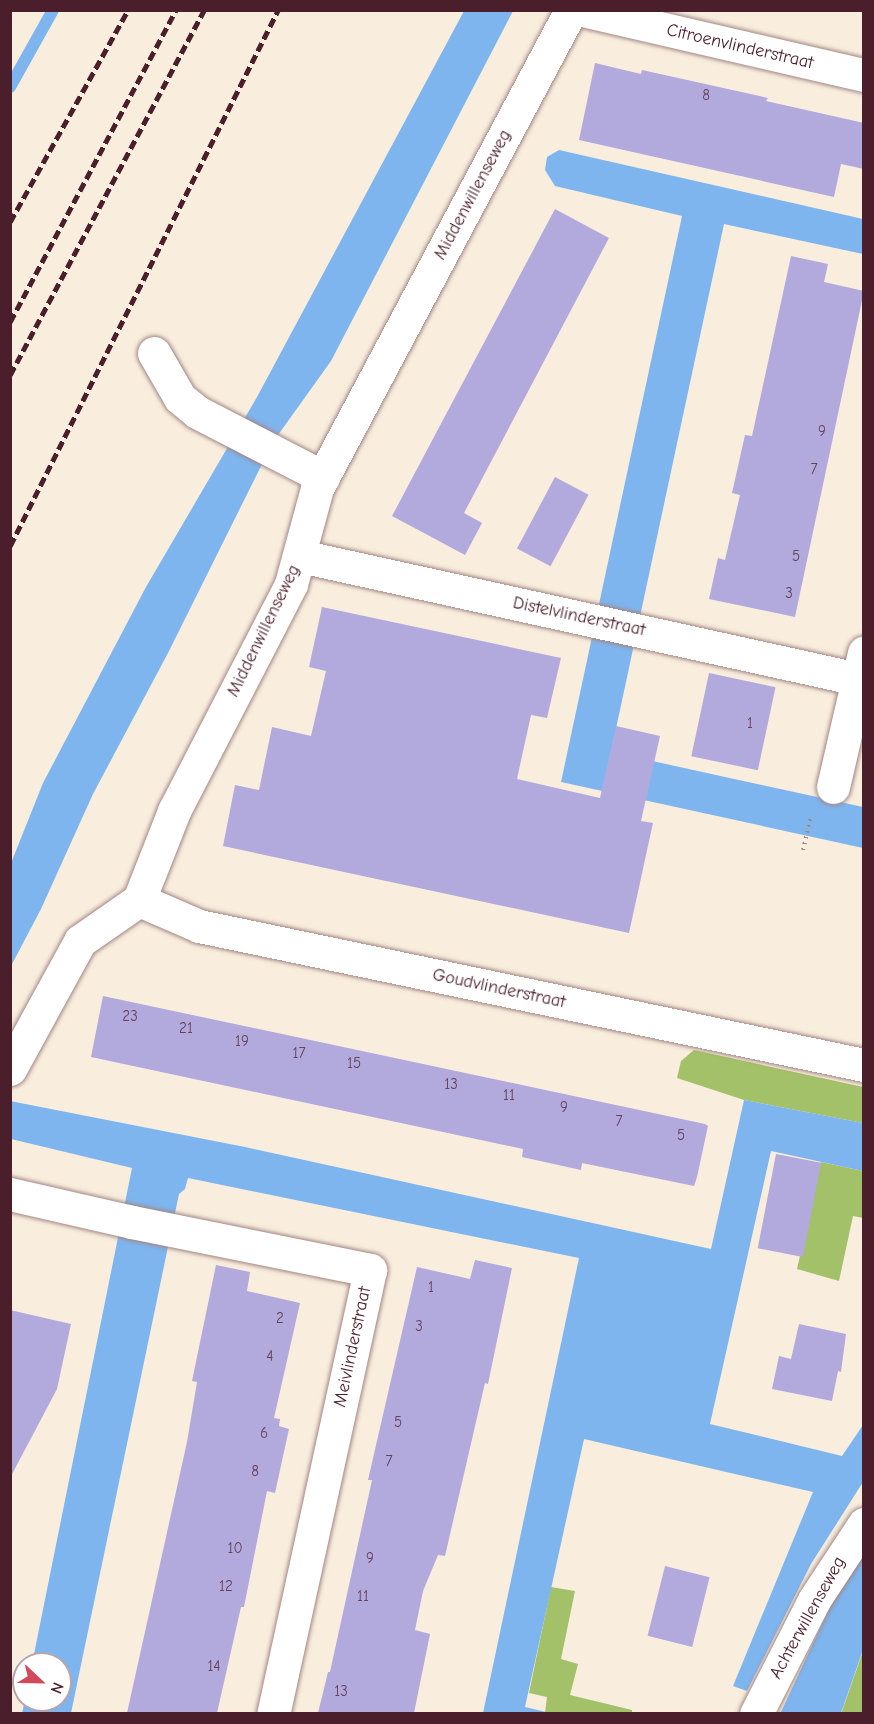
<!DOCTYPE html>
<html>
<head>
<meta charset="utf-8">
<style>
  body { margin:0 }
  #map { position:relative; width:874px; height:1724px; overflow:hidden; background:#f9eede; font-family:"Comic Neue",sans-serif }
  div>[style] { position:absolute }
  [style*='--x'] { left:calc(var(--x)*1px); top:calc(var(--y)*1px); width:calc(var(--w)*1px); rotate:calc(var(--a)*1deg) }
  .green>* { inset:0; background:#a3c168 }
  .water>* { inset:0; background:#7eb5ee }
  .stream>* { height:12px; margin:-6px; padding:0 6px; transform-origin:6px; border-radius:6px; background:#7eb5ee }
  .building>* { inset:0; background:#b2a9dd; transform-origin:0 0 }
  .path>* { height:4px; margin-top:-2px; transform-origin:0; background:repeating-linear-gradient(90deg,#a28684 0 1.5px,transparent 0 6px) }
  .roads { filter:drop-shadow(0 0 2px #a28684) drop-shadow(0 0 2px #a28684) }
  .minor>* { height:33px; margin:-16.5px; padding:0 16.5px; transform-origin:16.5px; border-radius:16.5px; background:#fff }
  .rail>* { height:4.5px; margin-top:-2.25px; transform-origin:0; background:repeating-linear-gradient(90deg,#4a1f2b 0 9px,transparent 0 13.5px) }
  span { translate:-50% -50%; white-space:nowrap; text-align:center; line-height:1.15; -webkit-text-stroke:4.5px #fff; paint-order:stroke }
  .number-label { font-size:15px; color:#644258 }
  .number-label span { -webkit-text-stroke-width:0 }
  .street-label { font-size:18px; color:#4a1f2b }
  .frame { position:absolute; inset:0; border:12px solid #4a1f2b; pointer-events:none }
  .north { position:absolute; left:12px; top:1652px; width:60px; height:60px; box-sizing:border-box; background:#fff; border:2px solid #b7a5aa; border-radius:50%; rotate:112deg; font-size:16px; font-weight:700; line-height:24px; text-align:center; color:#4a1f2b }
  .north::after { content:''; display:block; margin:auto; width:21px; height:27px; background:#d1495b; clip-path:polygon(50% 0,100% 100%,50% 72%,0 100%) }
</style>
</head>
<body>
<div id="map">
  <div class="green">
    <i style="clip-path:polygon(694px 1050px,863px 1087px,863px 1123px,744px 1100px,677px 1078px,681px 1061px)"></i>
    <i style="clip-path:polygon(821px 1162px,863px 1171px,863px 1218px,853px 1216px,839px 1281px,797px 1269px)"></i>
    <i style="clip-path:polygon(551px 1587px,575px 1591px,561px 1659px,578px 1664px,570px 1695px,632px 1710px,632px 1713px,550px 1713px,545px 1712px,547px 1697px,529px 1693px)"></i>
    <i style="clip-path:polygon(863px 1650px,863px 1713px,841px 1714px,863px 1651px)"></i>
  </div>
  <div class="water">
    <i style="clip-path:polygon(464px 11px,513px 11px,331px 361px,273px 442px,168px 653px,93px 794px,41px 909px,11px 966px,11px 863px,43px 783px,146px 587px,257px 397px)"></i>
    <i style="clip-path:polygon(559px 150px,863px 219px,863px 254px,724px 224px,611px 752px,863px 807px,863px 848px,561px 782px,682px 216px,555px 186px,545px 170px,547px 157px)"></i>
    <i style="clip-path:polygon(744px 1100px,863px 1123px,863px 1171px,771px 1151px,710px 1424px,842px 1456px,863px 1425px,863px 1482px,811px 1564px,747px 1691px,733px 1686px,813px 1492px,584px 1439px,525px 1707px,550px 1713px,483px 1713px,579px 1258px,188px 1178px,185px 1189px,179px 1194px,71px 1713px,22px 1713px,25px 1700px,60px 1700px,60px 1664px,32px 1664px,132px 1168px,11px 1139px,10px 1101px,245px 1147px,711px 1249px)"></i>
    <i style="clip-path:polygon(863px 1553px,863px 1650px,841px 1713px,780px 1714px,831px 1605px)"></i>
  </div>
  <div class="stream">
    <i style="--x:10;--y:87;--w:88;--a:-60.8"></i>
  </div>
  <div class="building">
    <i style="clip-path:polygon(595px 63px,641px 74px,642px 70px,768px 98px,766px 101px,864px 123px,864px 169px,841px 164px,834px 197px,579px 140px)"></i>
    <i style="clip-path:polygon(555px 209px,609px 238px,464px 513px,482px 523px,465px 555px,392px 516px)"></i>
    <i style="clip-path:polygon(791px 256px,828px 264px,824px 282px,864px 291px,795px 617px,709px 599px,718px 558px,725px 560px,740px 495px,732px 493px,745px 435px,752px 436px)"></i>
    <i style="left:555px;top:477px;width:38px;height:81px;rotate:28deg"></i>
    <i style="clip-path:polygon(322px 607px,561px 658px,547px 718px,531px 715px,517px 779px,600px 798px,616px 726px,660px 736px,641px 821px,653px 823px,629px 933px,223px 846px,235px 785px,259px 790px,272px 727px,311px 736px,326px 671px,309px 667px)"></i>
    <i style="left:709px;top:673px;width:68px;height:85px;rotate:12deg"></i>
    <i style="clip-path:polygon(103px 996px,705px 1124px,708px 1126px,697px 1177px,694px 1186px,582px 1163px,581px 1170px,522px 1157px,523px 1149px,91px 1057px)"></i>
    <i style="left:776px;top:1154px;width:46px;height:96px;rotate:11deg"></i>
    <i style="clip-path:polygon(475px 1260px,512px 1268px,488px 1384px,485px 1383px,445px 1556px,438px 1555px,423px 1591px,415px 1630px,430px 1634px,414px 1713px,318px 1713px,328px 1672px,330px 1672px,372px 1480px,368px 1480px,417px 1267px,470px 1279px)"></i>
    <i style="clip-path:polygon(216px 1265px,250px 1272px,247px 1291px,300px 1303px,274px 1418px,280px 1419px,279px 1426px,289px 1429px,275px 1493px,267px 1491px,244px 1607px,241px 1607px,217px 1713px,127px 1713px,187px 1442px,197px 1382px,192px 1381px)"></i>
    <i style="clip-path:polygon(10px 1310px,71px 1324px,57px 1389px,10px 1478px)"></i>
    <i style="clip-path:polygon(799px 1324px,846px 1334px,841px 1372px,838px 1371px,832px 1401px,772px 1389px,779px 1356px,791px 1359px)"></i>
    <i style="left:665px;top:1566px;width:46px;height:72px;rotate:14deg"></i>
  </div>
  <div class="path">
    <i style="--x:803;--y:850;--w:32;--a:-77"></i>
  </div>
  <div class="roads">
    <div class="minor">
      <i style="--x:582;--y:10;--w:289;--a:13"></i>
      <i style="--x:154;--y:353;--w:52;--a:60"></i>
      <i style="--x:180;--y:398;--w:22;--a:39"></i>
      <i style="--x:197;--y:412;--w:142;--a:27.3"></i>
      <i style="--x:300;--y:556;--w:571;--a:12.43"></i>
      <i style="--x:833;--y:787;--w:138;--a:-77"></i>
      <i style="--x:139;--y:900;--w:65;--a:23.4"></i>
      <i style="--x:199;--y:926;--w:679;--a:11.81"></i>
      <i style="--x:10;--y:1069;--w:146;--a:-61.3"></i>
      <i style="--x:80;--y:941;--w:72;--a:-34.8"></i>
      <i style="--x:139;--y:900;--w:96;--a:-68.5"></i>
      <i style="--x:174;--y:811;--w:255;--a:-62.7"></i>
      <i style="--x:291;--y:584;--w:99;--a:-74.8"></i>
      <i style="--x:317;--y:488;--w:541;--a:-62.01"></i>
      <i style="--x:10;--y:1194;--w:125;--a:12.9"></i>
      <i style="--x:132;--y:1222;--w:243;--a:11.4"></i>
      <i style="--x:370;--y:1270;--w:454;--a:102.3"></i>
      <i style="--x:756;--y:1714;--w:128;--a:-63"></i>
      <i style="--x:814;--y:1600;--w:91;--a:-56.7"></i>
    </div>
  </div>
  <div class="rail">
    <i style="--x:10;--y:222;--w:243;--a:-60.9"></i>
    <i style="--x:10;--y:322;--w:353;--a:-62"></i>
    <i style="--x:10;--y:375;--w:413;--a:-62"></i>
    <i style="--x:10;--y:546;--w:599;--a:-63.43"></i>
  </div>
  <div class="number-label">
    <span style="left:706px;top:96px">8</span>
    <span style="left:822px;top:432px">9</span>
    <span style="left:814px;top:470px">7</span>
    <span style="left:796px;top:557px">5</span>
    <span style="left:789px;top:594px">3</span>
    <span style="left:750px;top:724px">1</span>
    <span style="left:130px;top:1017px">23</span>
    <span style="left:186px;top:1029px">21</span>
    <span style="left:242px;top:1042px">19</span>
    <span style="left:299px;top:1054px">17</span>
    <span style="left:354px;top:1064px">15</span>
    <span style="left:451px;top:1085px">13</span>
    <span style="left:509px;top:1096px">11</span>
    <span style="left:564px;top:1108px">9</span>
    <span style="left:619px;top:1122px">7</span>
    <span style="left:681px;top:1136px">5</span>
    <span style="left:431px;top:1288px">1</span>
    <span style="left:280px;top:1319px">2</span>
    <span style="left:419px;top:1327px">3</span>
    <span style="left:270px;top:1357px">4</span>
    <span style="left:398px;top:1423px">5</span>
    <span style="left:264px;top:1434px">6</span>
    <span style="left:389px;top:1462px">7</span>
    <span style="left:255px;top:1472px">8</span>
    <span style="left:235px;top:1549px">10</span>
    <span style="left:370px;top:1559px">9</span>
    <span style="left:226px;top:1587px">12</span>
    <span style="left:363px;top:1597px">11</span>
    <span style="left:214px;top:1667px">14</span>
    <span style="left:341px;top:1692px">13</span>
  </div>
  <div class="street-label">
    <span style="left:740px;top:47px;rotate:13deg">Citroenvlinderstraat</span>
    <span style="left:473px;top:195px;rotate:-62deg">Middenwillenseweg</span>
    <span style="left:579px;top:617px;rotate:12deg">Distelvlinderstraat</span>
    <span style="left:264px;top:631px;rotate:-64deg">Middenwillenseweg</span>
    <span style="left:499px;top:989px;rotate:12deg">Goudvlinderstraat</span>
    <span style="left:353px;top:1347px;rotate:-78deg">Meivlinderstraat</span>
    <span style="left:808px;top:1618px;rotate:-61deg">Achterwillenseweg</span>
  </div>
  <div class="frame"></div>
  <div class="north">N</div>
</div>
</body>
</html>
